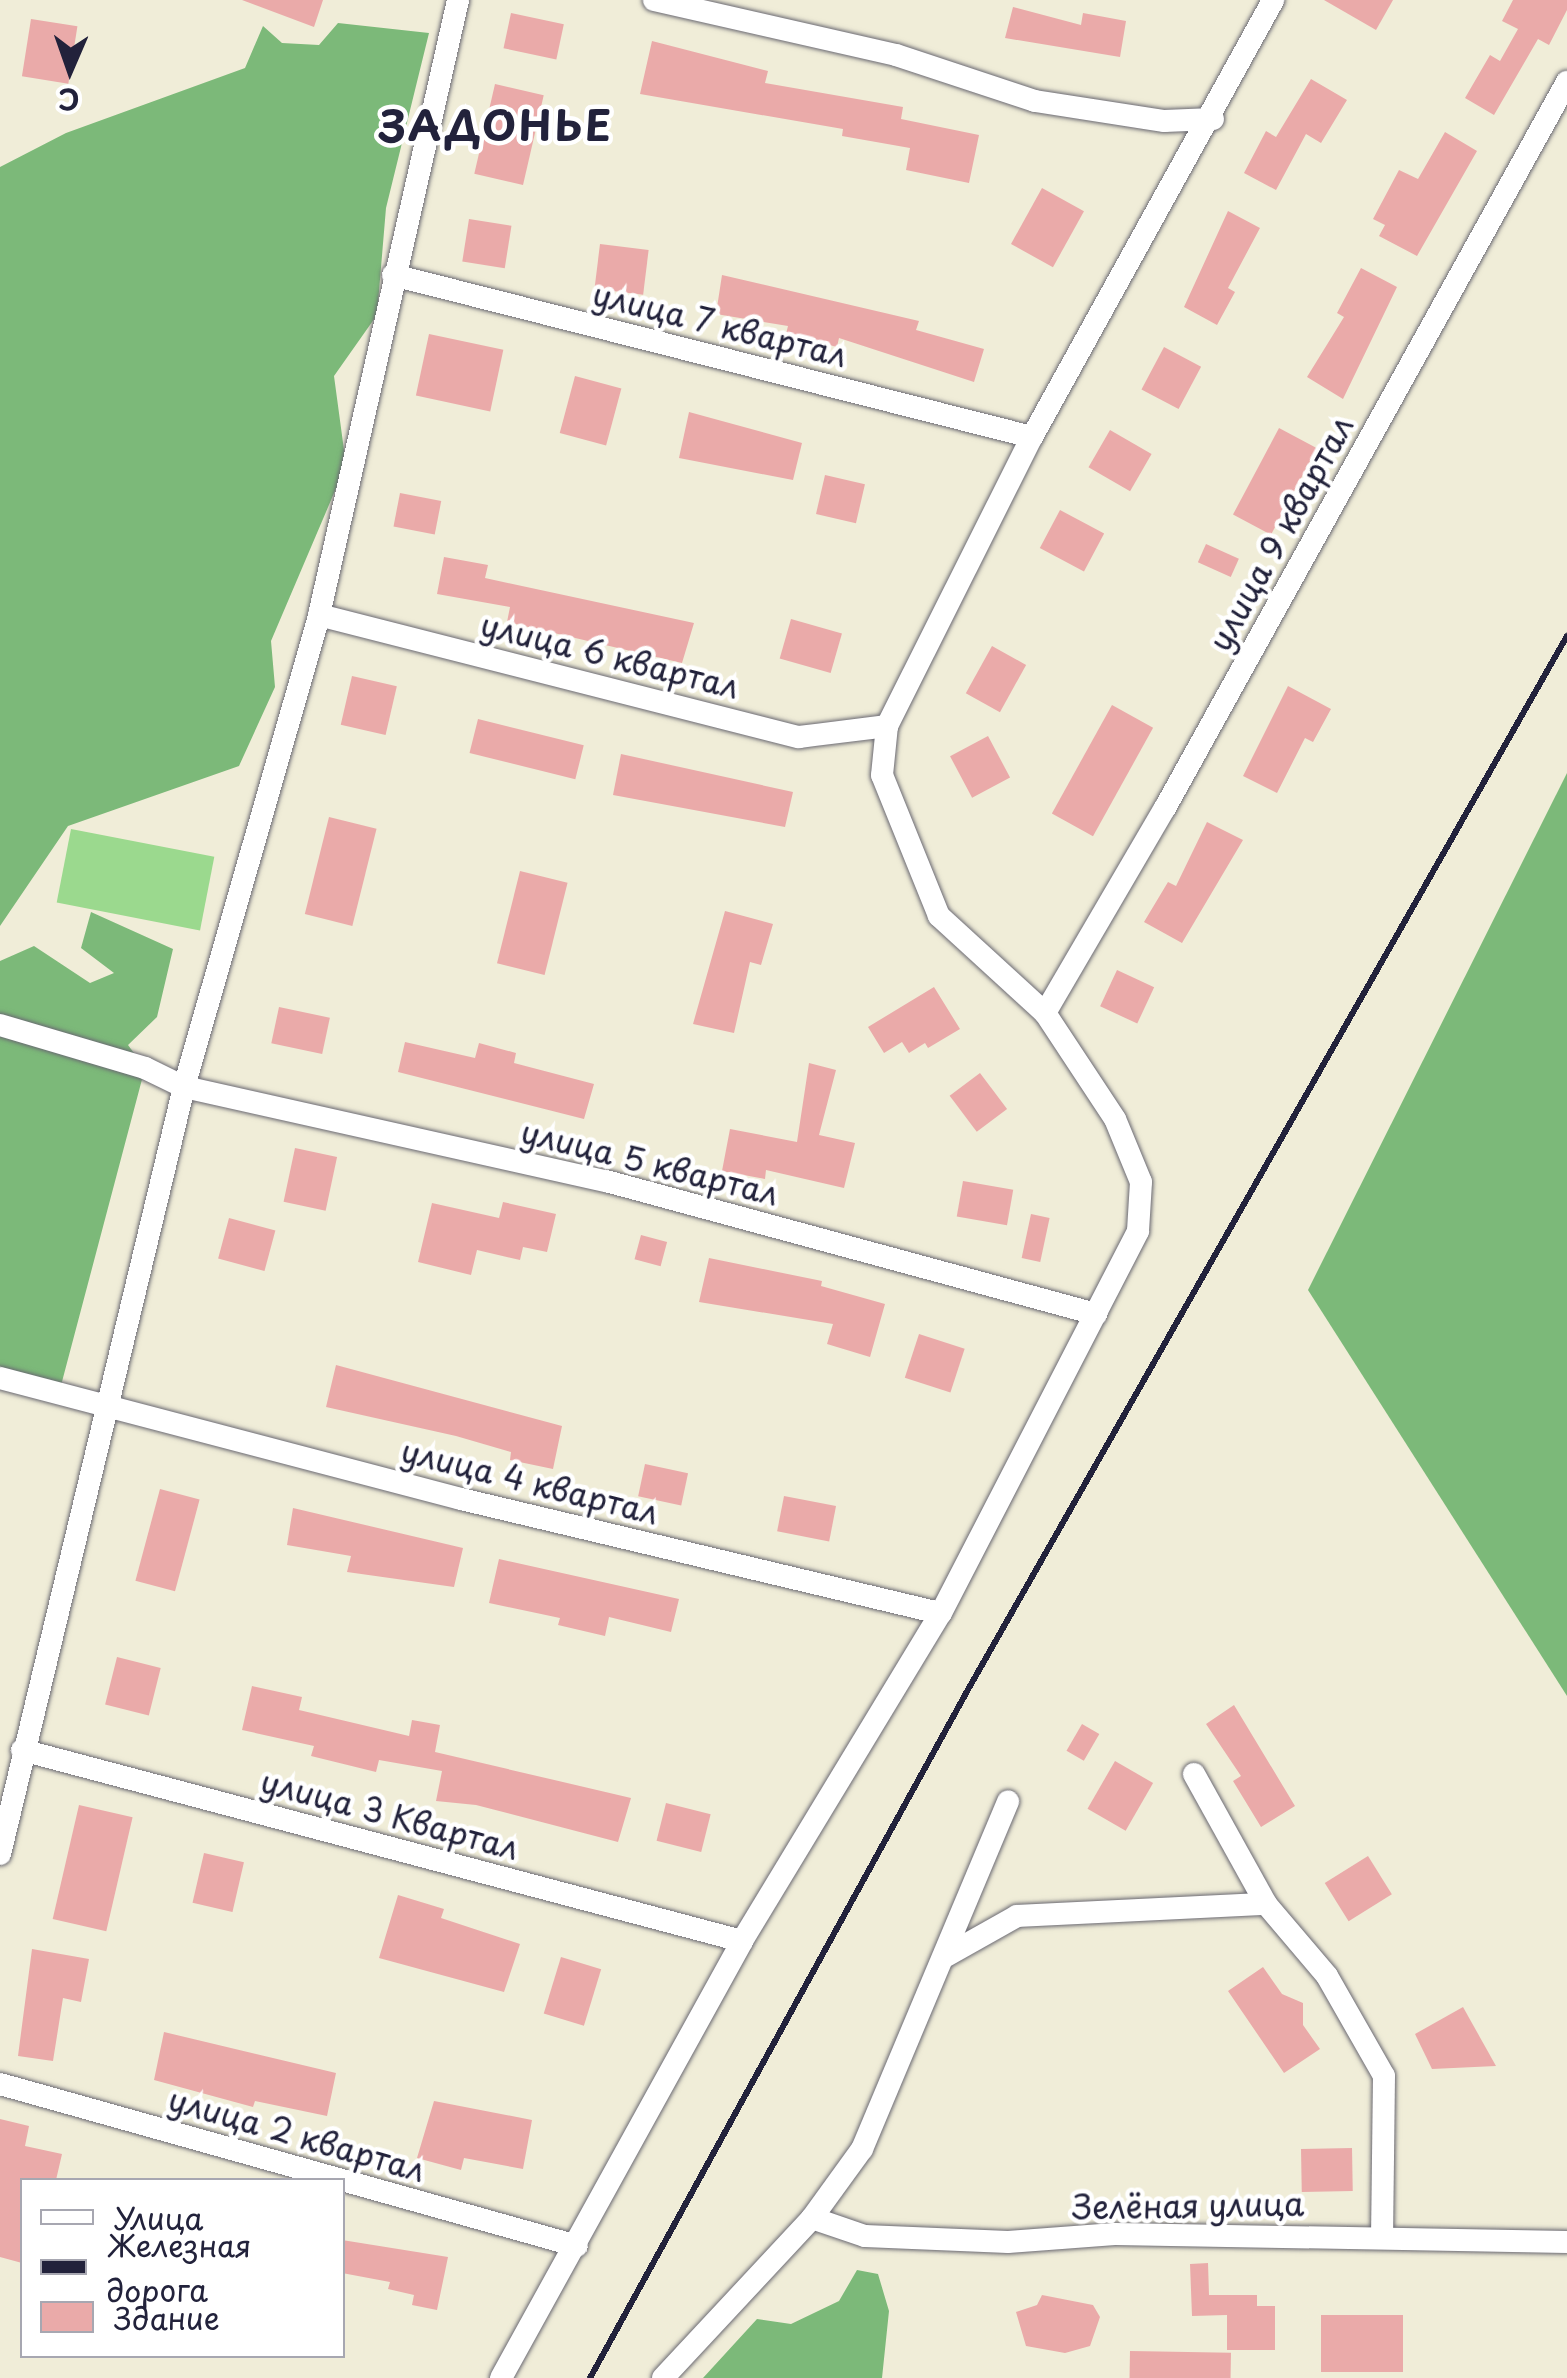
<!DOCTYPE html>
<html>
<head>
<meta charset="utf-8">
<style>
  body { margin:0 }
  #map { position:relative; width:1567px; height:2378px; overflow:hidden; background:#f0edd8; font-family:"Playpen Sans",sans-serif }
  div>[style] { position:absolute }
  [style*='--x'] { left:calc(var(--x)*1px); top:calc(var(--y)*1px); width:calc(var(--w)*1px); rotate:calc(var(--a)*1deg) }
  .green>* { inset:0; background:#9bd98e; transform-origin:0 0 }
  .forest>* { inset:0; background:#7cb979 }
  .building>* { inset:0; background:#eaaaa9; transform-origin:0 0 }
  .roads { filter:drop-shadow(0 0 2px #6a6972) drop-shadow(0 0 2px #6a6972) }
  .street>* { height:22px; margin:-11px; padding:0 11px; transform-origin:11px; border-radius:11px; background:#fff }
  .rail>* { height:6px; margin:-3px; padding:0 3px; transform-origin:3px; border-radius:3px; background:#22223b }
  span { translate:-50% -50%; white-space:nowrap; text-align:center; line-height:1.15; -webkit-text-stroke:9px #fff; paint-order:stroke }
  .street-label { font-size:32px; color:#22223b }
  .district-label { font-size:42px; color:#22223b; font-weight:700; letter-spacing:2.5px }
  .legend { position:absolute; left:20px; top:2178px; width:325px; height:180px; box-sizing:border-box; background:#fff; border:2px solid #a7a7b1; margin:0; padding:12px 18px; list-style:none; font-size:30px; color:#22223b }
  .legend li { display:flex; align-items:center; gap:20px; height:50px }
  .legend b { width:50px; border:2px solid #a7a7b1 }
  .north { position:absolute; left:20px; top:20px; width:100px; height:100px; -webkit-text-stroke:8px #fff; paint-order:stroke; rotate:182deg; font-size:28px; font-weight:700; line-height:40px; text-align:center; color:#22223b }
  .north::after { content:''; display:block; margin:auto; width:35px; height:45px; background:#22223b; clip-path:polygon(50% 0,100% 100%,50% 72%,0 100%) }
</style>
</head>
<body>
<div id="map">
  <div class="green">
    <i style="left:71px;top:829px;width:146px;height:75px;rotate:11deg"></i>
  </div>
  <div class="forest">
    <i style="clip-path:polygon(338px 23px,429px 33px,386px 208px,377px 315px,334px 376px,346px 465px,271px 641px,275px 687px,239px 766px,68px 826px,0 926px,0 167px,66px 133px,245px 68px,263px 26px,282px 43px,319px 45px)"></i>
    <i style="clip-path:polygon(1567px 773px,1567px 1696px,1308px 1290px)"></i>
    <i style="clip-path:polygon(91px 912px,173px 949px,157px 1017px,128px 1045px,145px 1068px,59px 1393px,0 1378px,0 961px,34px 946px,90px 983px,114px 973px,81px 948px)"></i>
    <i style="clip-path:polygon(857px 2270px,878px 2274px,889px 2311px,882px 2378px,703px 2378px,757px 2319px,791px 2324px,839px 2301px)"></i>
  </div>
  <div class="building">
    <i style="clip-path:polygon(242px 0,323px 0,314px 27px)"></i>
    <i style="clip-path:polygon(1324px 0,1393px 0,1376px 30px)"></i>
    <i style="clip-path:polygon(1513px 0,1567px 0,1567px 10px,1549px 45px,1538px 39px,1494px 115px,1465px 98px,1490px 55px,1500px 61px,1518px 29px,1502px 21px)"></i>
    <i style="clip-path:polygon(1013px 7px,1081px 25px,1083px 13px,1126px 21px,1120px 57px,1005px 38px)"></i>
    <i style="left:511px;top:13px;width:54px;height:36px;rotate:12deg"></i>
    <i style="left:31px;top:19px;width:47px;height:58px;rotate:9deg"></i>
    <i style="clip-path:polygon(652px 41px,768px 71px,765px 83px,903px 107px,901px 119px,979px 135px,969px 183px,906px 170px,910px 148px,842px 136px,843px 129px,640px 94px)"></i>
    <i style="clip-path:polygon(1311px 79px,1347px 100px,1321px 143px,1306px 134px,1276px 190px,1244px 173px,1266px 131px,1276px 137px)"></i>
    <i style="left:495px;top:84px;width:50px;height:92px;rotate:13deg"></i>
    <i style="clip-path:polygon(1445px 132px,1477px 151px,1417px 256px,1379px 236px,1385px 225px,1373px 219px,1399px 170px,1418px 179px)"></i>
    <i style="left:1042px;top:188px;width:48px;height:64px;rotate:29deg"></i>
    <i style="clip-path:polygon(1228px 211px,1260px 228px,1228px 288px,1235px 292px,1217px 325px,1184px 307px)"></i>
    <i style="left:469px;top:219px;width:43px;height:43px;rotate:9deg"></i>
    <i style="left:600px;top:244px;width:49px;height:45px;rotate:7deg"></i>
    <i style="clip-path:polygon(1361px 268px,1397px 287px,1343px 399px,1307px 377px,1344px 317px,1337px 313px)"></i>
    <i style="clip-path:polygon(722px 275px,919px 321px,916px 330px,984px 349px,974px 382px,839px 338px,837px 347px,786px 334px,788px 326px,716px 314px)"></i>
    <i style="left:429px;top:334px;width:76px;height:63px;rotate:12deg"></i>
    <i style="left:1164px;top:347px;width:42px;height:48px;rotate:28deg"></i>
    <i style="left:575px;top:376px;width:48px;height:59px;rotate:15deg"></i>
    <i style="clip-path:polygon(689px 412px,802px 443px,793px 480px,679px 458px)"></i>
    <i style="left:1279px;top:428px;width:43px;height:98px;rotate:28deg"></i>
    <i style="left:1110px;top:430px;width:48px;height:43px;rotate:30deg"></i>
    <i style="left:825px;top:475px;width:41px;height:40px;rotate:13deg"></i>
    <i style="left:400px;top:493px;width:42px;height:34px;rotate:11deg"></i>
    <i style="left:1060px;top:510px;width:50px;height:43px;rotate:28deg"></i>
    <i style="left:1206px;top:544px;width:36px;height:20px;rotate:24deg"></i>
    <i style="clip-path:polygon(444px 557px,488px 565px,485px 578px,694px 623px,682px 663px,507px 622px,510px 607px,437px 594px)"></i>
    <i style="left:791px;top:619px;width:53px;height:41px;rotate:16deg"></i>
    <i style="left:992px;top:646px;width:39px;height:54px;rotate:29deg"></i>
    <i style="left:352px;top:676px;width:46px;height:50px;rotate:13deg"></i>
    <i style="clip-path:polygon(1288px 686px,1331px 709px,1313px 742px,1305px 738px,1277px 793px,1243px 776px)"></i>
    <i style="left:1112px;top:705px;width:47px;height:124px;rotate:29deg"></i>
    <i style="left:478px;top:719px;width:109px;height:35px;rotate:14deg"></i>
    <i style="left:988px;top:736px;width:47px;height:43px;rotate:62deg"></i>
    <i style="clip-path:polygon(621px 754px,793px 792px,785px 827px,613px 795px)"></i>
    <i style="left:329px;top:817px;width:49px;height:100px;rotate:14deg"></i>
    <i style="clip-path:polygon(1207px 822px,1243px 840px,1182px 943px,1144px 922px,1168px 882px,1176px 886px)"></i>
    <i style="left:520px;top:871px;width:49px;height:95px;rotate:14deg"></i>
    <i style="clip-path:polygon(725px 911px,773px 924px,761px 965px,750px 962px,734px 1033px,693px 1024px)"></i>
    <i style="left:1117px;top:970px;width:41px;height:40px;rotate:25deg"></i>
    <i style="clip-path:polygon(934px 987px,960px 1029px,928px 1048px,925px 1043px,909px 1053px,902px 1042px,884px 1053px,868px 1027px)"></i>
    <i style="left:279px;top:1007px;width:52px;height:37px;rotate:12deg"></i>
    <i style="clip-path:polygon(405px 1042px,475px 1058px,479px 1043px,516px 1053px,514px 1063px,594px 1084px,584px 1119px,398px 1072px)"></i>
    <i style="clip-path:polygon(809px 1063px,836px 1070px,819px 1135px,855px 1143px,844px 1188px,766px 1170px,765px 1179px,722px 1171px,730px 1129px,797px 1142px)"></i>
    <i style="left:980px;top:1073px;width:45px;height:38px;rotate:53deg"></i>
    <i style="left:295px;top:1148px;width:43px;height:55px;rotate:12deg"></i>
    <i style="left:963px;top:1181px;width:51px;height:36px;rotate:10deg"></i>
    <i style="clip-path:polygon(503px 1202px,556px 1214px,547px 1252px,523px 1247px,520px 1260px,477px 1250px,471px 1275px,418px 1262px,432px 1203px,499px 1218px)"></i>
    <i style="left:1031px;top:1214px;width:19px;height:45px;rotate:12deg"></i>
    <i style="left:229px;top:1218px;width:48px;height:42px;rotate:15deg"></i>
    <i style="left:641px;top:1235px;width:27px;height:25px;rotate:15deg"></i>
    <i style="clip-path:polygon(709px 1258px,822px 1281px,821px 1286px,885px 1304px,870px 1357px,827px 1344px,833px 1324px,699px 1302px)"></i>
    <i style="left:919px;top:1334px;width:48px;height:46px;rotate:18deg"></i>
    <i style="clip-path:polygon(336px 1365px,562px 1426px,553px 1469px,510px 1460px,511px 1452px,456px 1436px,326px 1407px)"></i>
    <i style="left:645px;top:1464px;width:44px;height:33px;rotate:12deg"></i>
    <i style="left:160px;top:1489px;width:41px;height:95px;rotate:15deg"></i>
    <i style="left:784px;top:1496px;width:53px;height:36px;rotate:11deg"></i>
    <i style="clip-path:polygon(293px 1508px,463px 1548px,454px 1587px,347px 1572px,351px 1556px,287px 1545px)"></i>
    <i style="clip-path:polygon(499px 1559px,679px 1599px,671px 1632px,609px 1617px,605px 1636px,558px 1625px,560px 1618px,489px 1603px)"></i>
    <i style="left:117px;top:1657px;width:45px;height:49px;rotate:14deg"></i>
    <i style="clip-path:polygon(252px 1686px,302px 1697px,299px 1710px,409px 1736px,412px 1720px,440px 1725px,435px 1752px,631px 1798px,618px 1842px,476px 1805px,436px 1801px,442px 1771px,379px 1760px,376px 1772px,311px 1756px,314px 1746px,242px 1730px)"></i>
    <i style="clip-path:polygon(1234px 1705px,1295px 1806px,1261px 1827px,1233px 1781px,1241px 1776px,1206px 1724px)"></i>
    <i style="left:1082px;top:1724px;width:20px;height:31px;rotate:30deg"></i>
    <i style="left:1115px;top:1761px;width:44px;height:55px;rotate:30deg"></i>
    <i style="left:666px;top:1803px;width:46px;height:39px;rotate:14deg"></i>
    <i style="left:79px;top:1805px;width:55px;height:117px;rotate:13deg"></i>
    <i style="left:204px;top:1853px;width:41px;height:51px;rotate:13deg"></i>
    <i style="left:1368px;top:1856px;width:45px;height:51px;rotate:58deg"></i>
    <i style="clip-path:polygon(398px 1895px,444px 1909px,441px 1918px,520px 1944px,504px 1992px,379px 1958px)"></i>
    <i style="clip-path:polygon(32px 1949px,89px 1959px,81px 2002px,63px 1998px,53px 2061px,18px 2056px)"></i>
    <i style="left:561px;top:1957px;width:42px;height:59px;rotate:17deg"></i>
    <i style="clip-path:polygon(1263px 1967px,1282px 1994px,1303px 2003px,1303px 2025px,1320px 2049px,1284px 2073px,1228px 1991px)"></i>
    <i style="clip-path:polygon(1463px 2007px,1496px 2066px,1432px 2069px,1415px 2034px)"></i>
    <i style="clip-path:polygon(164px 2032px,336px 2073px,327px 2116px,255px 2101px,253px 2107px,154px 2080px)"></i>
    <i style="clip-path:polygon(434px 2101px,532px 2120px,523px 2169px,464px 2158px,461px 2170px,417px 2158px)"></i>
    <i style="clip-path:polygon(0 2119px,29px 2126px,25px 2146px,62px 2154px,56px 2180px,22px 2180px,22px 2263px,0 2257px)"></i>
    <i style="left:1352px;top:2148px;width:43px;height:51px;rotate:89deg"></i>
    <i style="clip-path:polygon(342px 2240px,448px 2257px,437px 2310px,412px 2305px,414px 2295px,388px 2289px,390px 2282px,342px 2273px)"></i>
    <i style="clip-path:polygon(1208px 2263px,1209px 2295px,1257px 2295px,1257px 2306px,1275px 2306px,1275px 2350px,1227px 2350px,1227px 2315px,1192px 2316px,1190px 2264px)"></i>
    <i style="clip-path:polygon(1042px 2295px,1093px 2305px,1100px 2317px,1090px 2346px,1065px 2353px,1026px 2346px,1016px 2312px,1037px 2305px)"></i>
    <i style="left:1403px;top:2315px;width:57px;height:82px;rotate:90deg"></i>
    <i style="left:1130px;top:2351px;width:101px;height:27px;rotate:1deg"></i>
  </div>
  <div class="roads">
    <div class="street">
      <i style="--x:654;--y:0;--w:248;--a:12.8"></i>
      <i style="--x:896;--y:55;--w:146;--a:18.3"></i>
      <i style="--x:1035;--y:101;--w:131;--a:8.8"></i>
      <i style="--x:1164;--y:121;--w:49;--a:-2.3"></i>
      <i style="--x:393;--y:275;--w:659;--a:14.23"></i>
      <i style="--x:319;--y:615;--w:495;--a:14.3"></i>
      <i style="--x:799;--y:737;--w:89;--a:-7.1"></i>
      <i style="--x:1045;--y:1013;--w:238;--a:-59.7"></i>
      <i style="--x:1165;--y:808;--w:830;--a:-61.03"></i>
      <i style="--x:0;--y:1025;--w:151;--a:16.5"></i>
      <i style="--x:145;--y:1068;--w:43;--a:26"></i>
      <i style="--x:184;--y:1087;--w:432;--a:12.6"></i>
      <i style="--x:606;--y:1181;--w:508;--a:15.19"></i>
      <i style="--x:0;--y:1378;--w:477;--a:14.7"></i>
      <i style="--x:461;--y:1499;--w:493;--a:13.4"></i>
      <i style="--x:22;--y:1750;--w:745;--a:14.86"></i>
      <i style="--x:1194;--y:1774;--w:149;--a:61"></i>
      <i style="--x:1266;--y:1904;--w:94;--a:49.7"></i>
      <i style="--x:1327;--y:1976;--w:115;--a:60.3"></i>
      <i style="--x:1384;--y:2076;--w:160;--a:90.7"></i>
      <i style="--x:0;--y:1854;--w:789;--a:-76.51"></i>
      <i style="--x:184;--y:1087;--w:491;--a:-74"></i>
      <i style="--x:319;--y:615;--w:631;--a:-77.26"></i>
      <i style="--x:946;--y:1956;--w:81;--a:-29.4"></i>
      <i style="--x:1017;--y:1916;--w:249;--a:-2.8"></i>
      <i style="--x:0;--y:2084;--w:599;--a:15.68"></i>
      <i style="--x:812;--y:2218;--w:56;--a:18.8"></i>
      <i style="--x:865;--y:2236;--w:143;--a:2.4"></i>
      <i style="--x:1008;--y:2242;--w:107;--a:-4.3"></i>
      <i style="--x:1115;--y:2234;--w:452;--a:1"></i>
      <i style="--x:501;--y:2378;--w:499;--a:-61.1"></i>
      <i style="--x:742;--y:1941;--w:384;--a:-58.8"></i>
      <i style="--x:941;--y:1613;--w:430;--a:-62.7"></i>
      <i style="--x:1138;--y:1231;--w:49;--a:-86.5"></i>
      <i style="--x:1141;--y:1182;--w:68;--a:-112.4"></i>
      <i style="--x:1115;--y:1119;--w:127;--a:-123.4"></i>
      <i style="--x:1045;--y:1013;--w:144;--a:-137.5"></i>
      <i style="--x:939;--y:916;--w:152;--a:-112"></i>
      <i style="--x:882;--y:775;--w:49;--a:-84.2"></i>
      <i style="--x:887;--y:726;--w:323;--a:-63.4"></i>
      <i style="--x:1032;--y:437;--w:499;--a:-61.1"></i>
      <i style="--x:663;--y:2378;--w:219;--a:-47"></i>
      <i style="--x:812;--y:2218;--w:85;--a:-54.1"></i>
      <i style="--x:862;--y:2149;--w:377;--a:-67.2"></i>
    </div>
  </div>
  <div class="rail">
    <i style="--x:590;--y:2378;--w:789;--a:-61.23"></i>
    <i style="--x:970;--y:1686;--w:1208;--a:-60.38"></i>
  </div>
  <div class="street-label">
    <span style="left:720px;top:324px;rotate:14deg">улица 7 квартал</span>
    <span style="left:1280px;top:533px;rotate:-61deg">улица 9 квартал</span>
    <span style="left:610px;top:655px;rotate:14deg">улица 6 квартал</span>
    <span style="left:650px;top:1162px;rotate:14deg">улица 5 квартал</span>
    <span style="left:530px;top:1481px;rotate:14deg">улица 4 квартал</span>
    <span style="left:390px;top:1814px;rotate:15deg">улица 3 Квартал</span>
    <span style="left:297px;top:2134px;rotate:16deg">улица 2 квартал</span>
    <span style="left:1188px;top:2205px;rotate:-1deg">Зелёная улица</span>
  </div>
  <div class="district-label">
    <span style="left:496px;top:124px">ЗАДОНЬЕ</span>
  </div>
  <ul class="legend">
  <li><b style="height:12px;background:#fff"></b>Улица</li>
  <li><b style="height:12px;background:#22223b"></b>Железная дорога</li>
  <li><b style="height:28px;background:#eaaaa9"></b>Здание</li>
  </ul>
  <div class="north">С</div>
</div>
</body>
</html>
